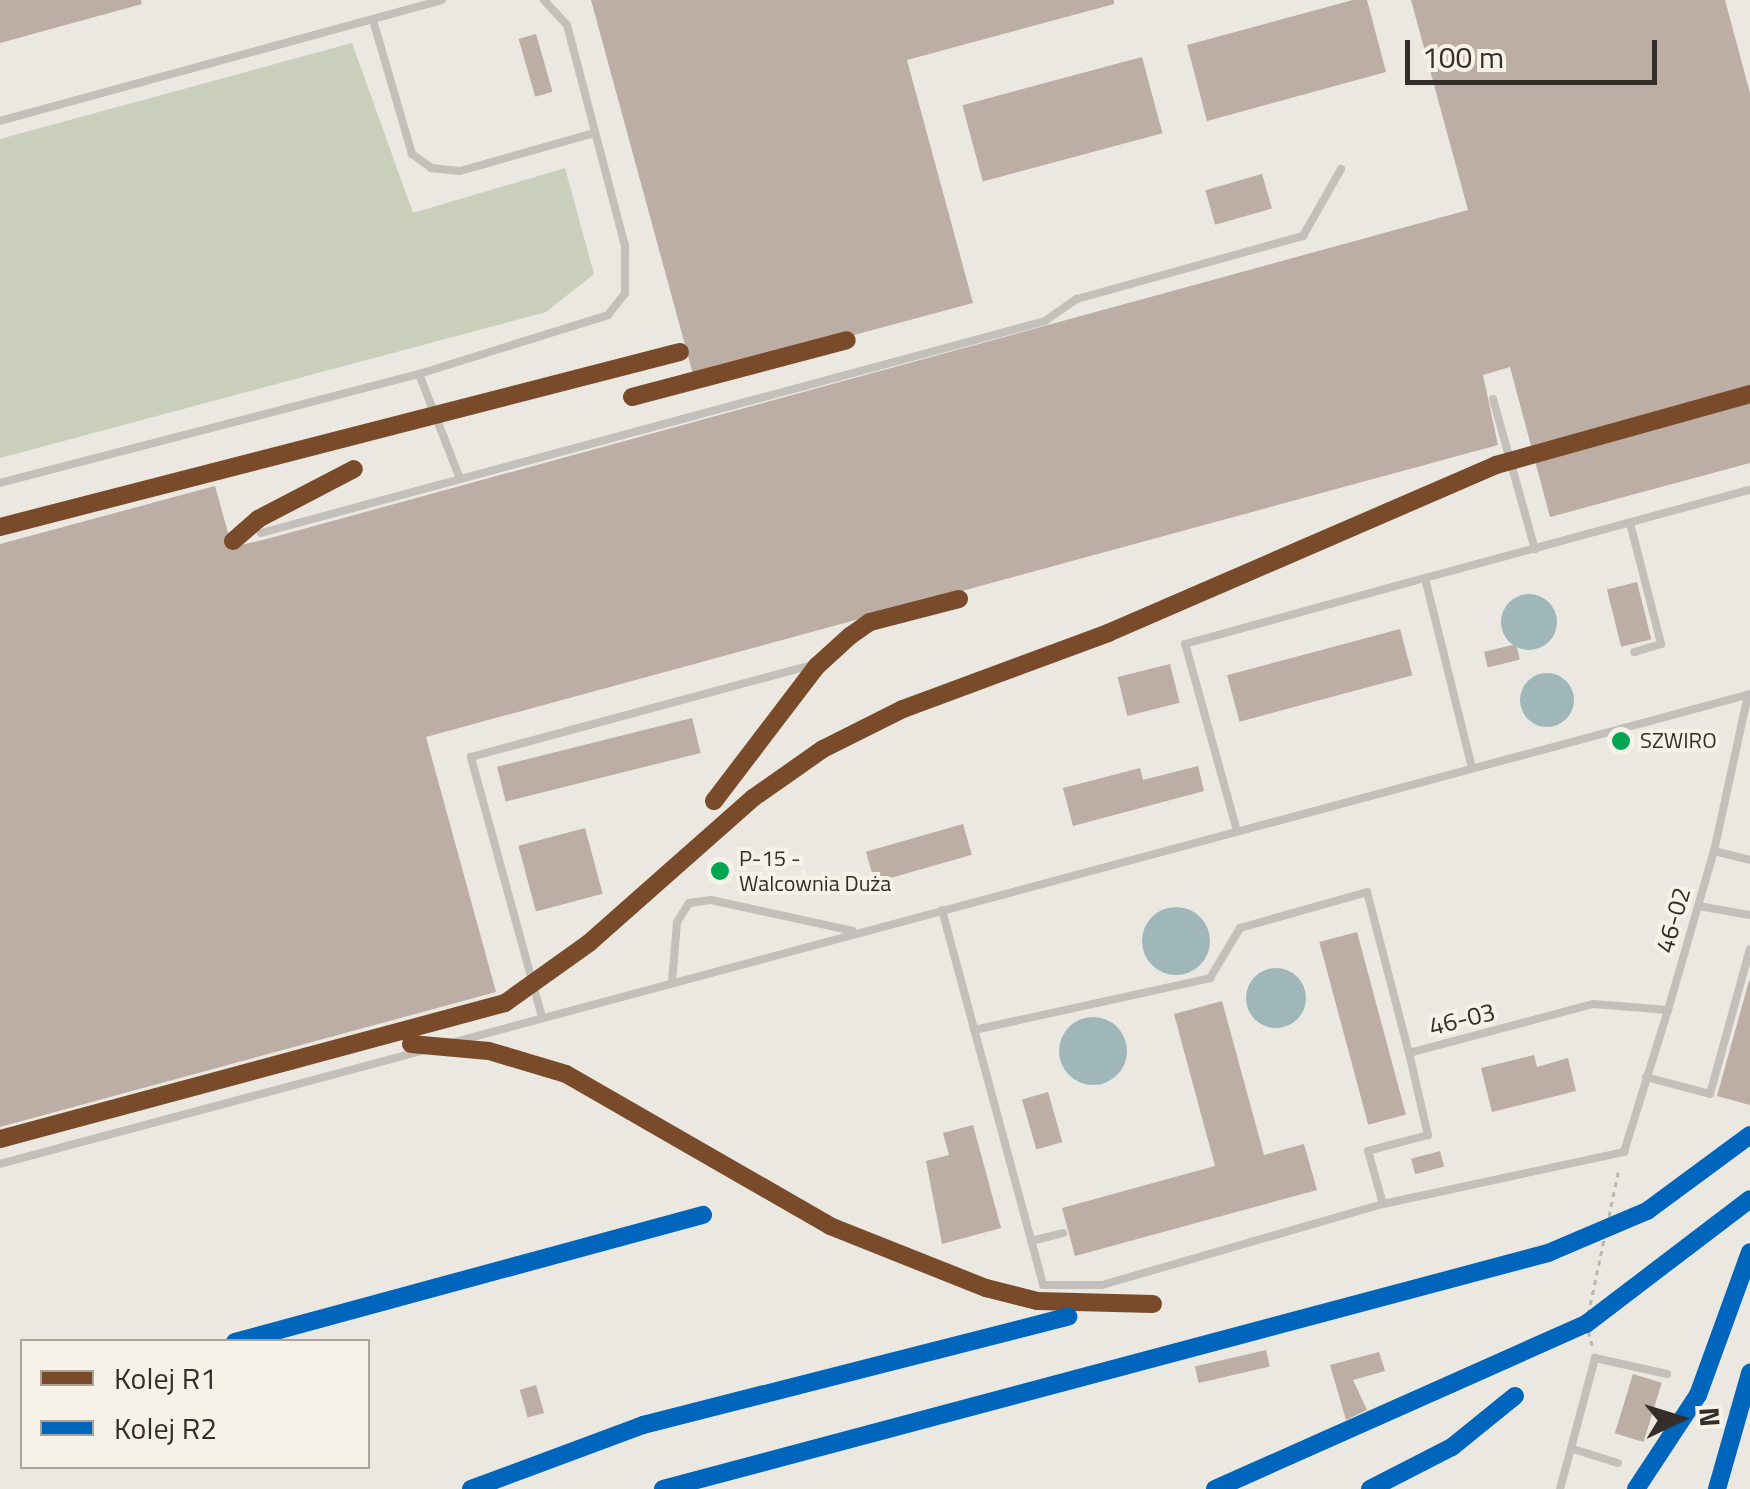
<!DOCTYPE html>
<html>
<head>
<meta charset="utf-8">
<style>
  body { margin:0 }
  #map { position:relative; width:1750px; height:1489px; overflow:hidden; background:#ebe7e1; font-family:"Titillium Web",sans-serif }
  div>[style] { position:absolute }
  [style*='--x'] { left:calc(var(--x)*1px); top:calc(var(--y)*1px); width:calc(var(--w)*1px); rotate:calc(var(--a)*1deg) }
  .green>* { inset:0; background:#cacfbc }
  .water>* { inset:0; background:#9fb7b9 }
  .round { border-radius:50% }
  .building>* { inset:0; background:#bcaea4; transform-origin:0 0 }
  .path>* { height:2.5px; margin-top:-1.25px; transform-origin:0; background:repeating-linear-gradient(90deg,#bcb7b2 0 5px,transparent 0 10px) }
  .service>* { height:8px; margin:-4px; padding:0 4px; transform-origin:4px; border-radius:4px; background:#c3bfba }
  .rail-1>* { height:18px; margin:-9px; padding:0 9px; transform-origin:9px; border-radius:9px; background:#7a4b2a }
  .rail-2>* { height:18px; margin:-9px; padding:0 9px; transform-origin:9px; border-radius:9px; background:#0065bd }
  .dots>* { width:28px; height:28px; translate:-50% -50%; box-sizing:border-box; border:5px solid #f7f2e8; border-radius:50% }
  span { translate:-50% -50%; white-space:nowrap; text-align:center; line-height:1.15; -webkit-text-stroke:8px #f7f2e8; paint-order:stroke }
  .bus-label { font-size:22px; color:#342d29 }
  .left { translate:0 -50%; text-align:left }
  .street-label { font-size:25px; color:#342d29 }
  .legend { position:absolute; left:20px; top:1339px; width:350px; height:130px; box-sizing:border-box; background:#f7f2e8; border:2px solid #a9a39c; margin:0; padding:12px 18px; list-style:none; font-size:30px; color:#342d29 }
  .legend li { display:flex; align-items:center; gap:20px; height:50px }
  .legend b { width:50px; border:2px solid #a9a39c }
  .north { position:absolute; left:1630px; top:1369px; width:100px; height:100px; -webkit-text-stroke:8px #f7f2e8; paint-order:stroke; rotate:86deg; font-size:28px; font-weight:700; line-height:40px; text-align:center; color:#342d29 }
  .north::after { content:''; display:block; margin:auto; width:35px; height:45px; background:#342d29; clip-path:polygon(50% 0,100% 100%,50% 72%,0 100%) }
  .scale { position:absolute; left:1405px; top:40px; width:252px; height:45px; box-sizing:border-box; border:5px solid #342d29; border-top:0; padding-left:12px; font-size:30px; line-height:35px; white-space:nowrap; color:#342d29; -webkit-text-stroke:8px #f7f2e8; paint-order:stroke }
</style>
</head>
<body>
<div id="map">
  <div class="green">
    <i style="clip-path:polygon(352px 43px,413px 213px,565px 168px,594px 274px,546px 312px,0 458px,0 139px)"></i>
  </div>
  <div class="water">
    <i class="round" style="left:1501px;top:594px;width:56px;height:56px"></i>
    <i class="round" style="left:1520px;top:673px;width:54px;height:54px"></i>
    <i class="round" style="left:1142px;top:907px;width:68px;height:68px"></i>
    <i class="round" style="left:1246px;top:968px;width:60px;height:60px"></i>
    <i class="round" style="left:1059px;top:1017px;width:68px;height:68px"></i>
  </div>
  <div class="building">
    <i style="clip-path:polygon(0 0,141px 0,142px 4px,0 43px)"></i>
    <i style="clip-path:polygon(591px 0,1114px 0,1114px 4px,907px 60px,973px 303px,694px 378px)"></i>
    <i style="clip-path:polygon(1353px 0,1367px 0,1386px 72px,1207px 121px,1187px 45px)"></i>
    <i style="clip-path:polygon(1411px 0,1725px 0,1750px 93px,1750px 463px,1550px 517px,1510px 367px,1483px 375px,1498px 445px,426px 737px,496px 992px,0 1127px,0 544px,215px 486px,232px 547px,263px 540px,1468px 210px)"></i>
    <i style="left:536px;top:34px;width:60px;height:18px;rotate:74deg"></i>
    <i style="left:1142px;top:57px;width:79px;height:186px;rotate:75deg"></i>
    <i style="left:1262px;top:174px;width:36px;height:59px;rotate:74deg"></i>
    <i style="left:1637px;top:582px;width:59px;height:31px;rotate:76deg"></i>
    <i style="left:1400px;top:629px;width:48px;height:179px;rotate:75deg"></i>
    <i style="left:1516px;top:644px;width:16px;height:33px;rotate:76deg"></i>
    <i style="left:1170px;top:664px;width:40px;height:54px;rotate:76deg"></i>
    <i style="left:692px;top:718px;width:36px;height:201px;rotate:76deg"></i>
    <i style="clip-path:polygon(1198px 766px,1204px 791px,1073px 826px,1063px 788px,1140px 768px,1143px 780px)"></i>
    <i style="left:963px;top:824px;width:32px;height:101px;rotate:74deg"></i>
    <i style="left:585px;top:828px;width:68px;height:69px;rotate:75deg"></i>
    <i style="left:1357px;top:932px;width:189px;height:39px;rotate:75deg"></i>
    <i style="clip-path:polygon(1749px 981px,1750px 981px,1750px 1105px,1717px 1096px)"></i>
    <i style="clip-path:polygon(1222px 1001px,1264px 1155px,1304px 1144px,1317px 1190px,1075px 1256px,1062px 1208px,1215px 1166px,1174px 1014px)"></i>
    <i style="clip-path:polygon(1534px 1055px,1537px 1067px,1568px 1058px,1576px 1091px,1492px 1112px,1481px 1068px)"></i>
    <i style="left:1048px;top:1092px;width:52px;height:27px;rotate:74deg"></i>
    <i style="clip-path:polygon(973px 1125px,1001px 1228px,942px 1244px,926px 1161px,949px 1155px,943px 1133px)"></i>
    <i style="left:1440px;top:1151px;width:16px;height:30px;rotate:75deg"></i>
    <i style="left:1266px;top:1350px;width:17px;height:73px;rotate:77deg"></i>
    <i style="clip-path:polygon(1379px 1352px,1385px 1371px,1353px 1380px,1367px 1410px,1346px 1420px,1330px 1365px)"></i>
    <i style="left:1633px;top:1374px;width:30px;height:62px;rotate:17deg"></i>
    <i style="left:536px;top:1385px;width:29px;height:17px;rotate:74deg"></i>
  </div>
  <div class="path">
    <i style="--x:1592;--y:1346;--w:23;--a:-105"></i>
    <i style="--x:1586;--y:1324;--w:159;--a:-78.1"></i>
  </div>
  <div class="service">
    <i style="--x:373;--y:20;--w:140;--a:73.8"></i>
    <i style="--x:412;--y:154;--w:24;--a:36"></i>
    <i style="--x:431;--y:168;--w:29;--a:6"></i>
    <i style="--x:460;--y:171;--w:139;--a:-15.8"></i>
    <i style="--x:0;--y:121;--w:458;--a:-15.3"></i>
    <i style="--x:419;--y:374;--w:110;--a:68.6"></i>
    <i style="--x:1493;--y:399;--w:156;--a:74.4"></i>
    <i style="--x:0;--y:483;--w:433;--a:-14.6"></i>
    <i style="--x:419;--y:374;--w:198;--a:-17.3"></i>
    <i style="--x:608;--y:315;--w:28;--a:-52"></i>
    <i style="--x:625;--y:293;--w:47;--a:-90"></i>
    <i style="--x:625;--y:246;--w:228;--a:-104.7"></i>
    <i style="--x:567;--y:25;--w:34;--a:-133"></i>
    <i style="--x:1630;--y:523;--w:125;--a:75.6"></i>
    <i style="--x:1661;--y:644;--w:28;--a:163"></i>
    <i style="--x:261;--y:533;--w:812;--a:-15.13"></i>
    <i style="--x:1045;--y:321;--w:39;--a:-35"></i>
    <i style="--x:1077;--y:299;--w:235;--a:-15.6"></i>
    <i style="--x:1303;--y:236;--w:77;--a:-60.4"></i>
    <i style="--x:1472;--y:768;--w:196;--a:-103.9"></i>
    <i style="--x:1425;--y:578;--w:337;--a:-15.2"></i>
    <i style="--x:1237;--y:831;--w:194;--a:-105.5"></i>
    <i style="--x:1185;--y:644;--w:249;--a:-15.4"></i>
    <i style="--x:1714;--y:851;--w:37;--a:14"></i>
    <i style="--x:1698;--y:906;--w:53;--a:9.8"></i>
    <i style="--x:942;--y:910;--w:388;--a:74.9"></i>
    <i style="--x:1043;--y:1285;--w:59;--a:0"></i>
    <i style="--x:1102;--y:1285;--w:292;--a:-16.1"></i>
    <i style="--x:672;--y:982;--w:60;--a:-85.2"></i>
    <i style="--x:677;--y:922;--w:22;--a:-58"></i>
    <i style="--x:689;--y:903;--w:22;--a:-8"></i>
    <i style="--x:711;--y:900;--w:145;--a:12.3"></i>
    <i style="--x:1668;--y:1010;--w:75;--a:-175.4"></i>
    <i style="--x:1593;--y:1004;--w:190;--a:165.1"></i>
    <i style="--x:1409;--y:1053;--w:84;--a:77"></i>
    <i style="--x:1428;--y:1135;--w:62;--a:165.1"></i>
    <i style="--x:1368;--y:1151;--w:55;--a:74.2"></i>
    <i style="--x:1383;--y:1204;--w:247;--a:-12.2"></i>
    <i style="--x:1624;--y:1152;--w:149;--a:-72.8"></i>
    <i style="--x:1668;--y:1010;--w:166;--a:-73.9"></i>
    <i style="--x:1714;--y:851;--w:160;--a:-77.7"></i>
    <i style="--x:542;--y:1017;--w:270;--a:-105.3"></i>
    <i style="--x:471;--y:757;--w:356;--a:-15.1"></i>
    <i style="--x:974;--y:1030;--w:242;--a:-12.4"></i>
    <i style="--x:1210;--y:978;--w:58;--a:-59"></i>
    <i style="--x:1240;--y:928;--w:132;--a:-15.8"></i>
    <i style="--x:1367;--y:892;--w:166;--a:75.4"></i>
    <i style="--x:1646;--y:1077;--w:66;--a:14.9"></i>
    <i style="--x:1710;--y:1094;--w:150;--a:-74.6"></i>
    <i style="--x:0;--y:1164;--w:1812;--a:-15.03"></i>
    <i style="--x:1031;--y:1241;--w:33;--a:-14"></i>
    <i style="--x:1573;--y:1449;--w:47;--a:17.3"></i>
    <i style="--x:1560;--y:1489;--w:136;--a:-75"></i>
    <i style="--x:1595;--y:1358;--w:74;--a:12.5"></i>
  </div>
  <div class="rail-1">
    <i style="--x:632;--y:397;--w:222;--a:-14.8"></i>
    <i style="--x:0;--y:527;--w:702;--a:-14.43"></i>
    <i style="--x:233;--y:541;--w:33;--a:-41"></i>
    <i style="--x:258;--y:519;--w:108;--a:-27.5"></i>
    <i style="--x:714;--y:801;--w:170;--a:-52.7"></i>
    <i style="--x:817;--y:666;--w:45;--a:-42.3"></i>
    <i style="--x:850;--y:636;--w:24;--a:-35"></i>
    <i style="--x:870;--y:622;--w:92;--a:-14.5"></i>
    <i style="--x:411;--y:1044;--w:78;--a:5.1"></i>
    <i style="--x:489;--y:1051;--w:80;--a:16.6"></i>
    <i style="--x:566;--y:1074;--w:305;--a:29.9"></i>
    <i style="--x:830;--y:1226;--w:168;--a:21.7"></i>
    <i style="--x:986;--y:1288;--w:53;--a:14.3"></i>
    <i style="--x:1037;--y:1301;--w:116;--a:1.5"></i>
    <i style="--x:0;--y:1139;--w:523;--a:-15.07"></i>
    <i style="--x:505;--y:1003;--w:103;--a:-35.5"></i>
    <i style="--x:589;--y:943;--w:219;--a:-41.5"></i>
    <i style="--x:753;--y:798;--w:85;--a:-35"></i>
    <i style="--x:823;--y:749;--w:89;--a:-26.6"></i>
    <i style="--x:903;--y:709;--w:219;--a:-20.3"></i>
    <i style="--x:1108;--y:633;--w:423;--a:-23.4"></i>
    <i style="--x:1496;--y:465;--w:264;--a:-15.6"></i>
  </div>
  <div class="rail-2">
    <i style="--x:235;--y:1342;--w:485;--a:-15.2"></i>
    <i style="--x:471;--y:1489;--w:184;--a:-20.4"></i>
    <i style="--x:643;--y:1425;--w:439;--a:-14.3"></i>
    <i style="--x:663;--y:1489;--w:916;--a:-14.93"></i>
    <i style="--x:1548;--y:1253;--w:108;--a:-23"></i>
    <i style="--x:1647;--y:1211;--w:128;--a:-36.4"></i>
    <i style="--x:1215;--y:1489;--w:406;--a:-24"></i>
    <i style="--x:1586;--y:1324;--w:206;--a:-37.3"></i>
    <i style="--x:1370;--y:1489;--w:92;--a:-27.1"></i>
    <i style="--x:1452;--y:1447;--w:81;--a:-39"></i>
    <i style="--x:1636;--y:1489;--w:113;--a:-56.6"></i>
    <i style="--x:1698;--y:1395;--w:152;--a:-70"></i>
    <i style="--x:1717;--y:1489;--w:121;--a:-74.1"></i>
  </div>
  <div class="dots">
    <i style="left:1621px;top:741px;background:#00a651"></i>
    <i style="left:720px;top:871px;background:#00a651"></i>
  </div>
  <div class="bus-label">
    <span class="left" style="left:1640px;top:741px">SZWIRO</span>
    <span class="left" style="left:739px;top:871px">P-15 -<br>Walcownia Duża</span>
  </div>
  <div class="street-label">
    <span style="left:1673px;top:920px;rotate:-74deg">46-02</span>
    <span style="left:1462px;top:1019px;rotate:-14deg">46-03</span>
  </div>
  <ul class="legend">
  <li><b style="height:12px;background:#7a4b2a"></b>Kolej R1</li>
  <li><b style="height:12px;background:#0065bd"></b>Kolej R2</li>
  </ul>
  <div class="north">N</div>
  <div class="scale">100 m</div>
</div>
</body>
</html>
